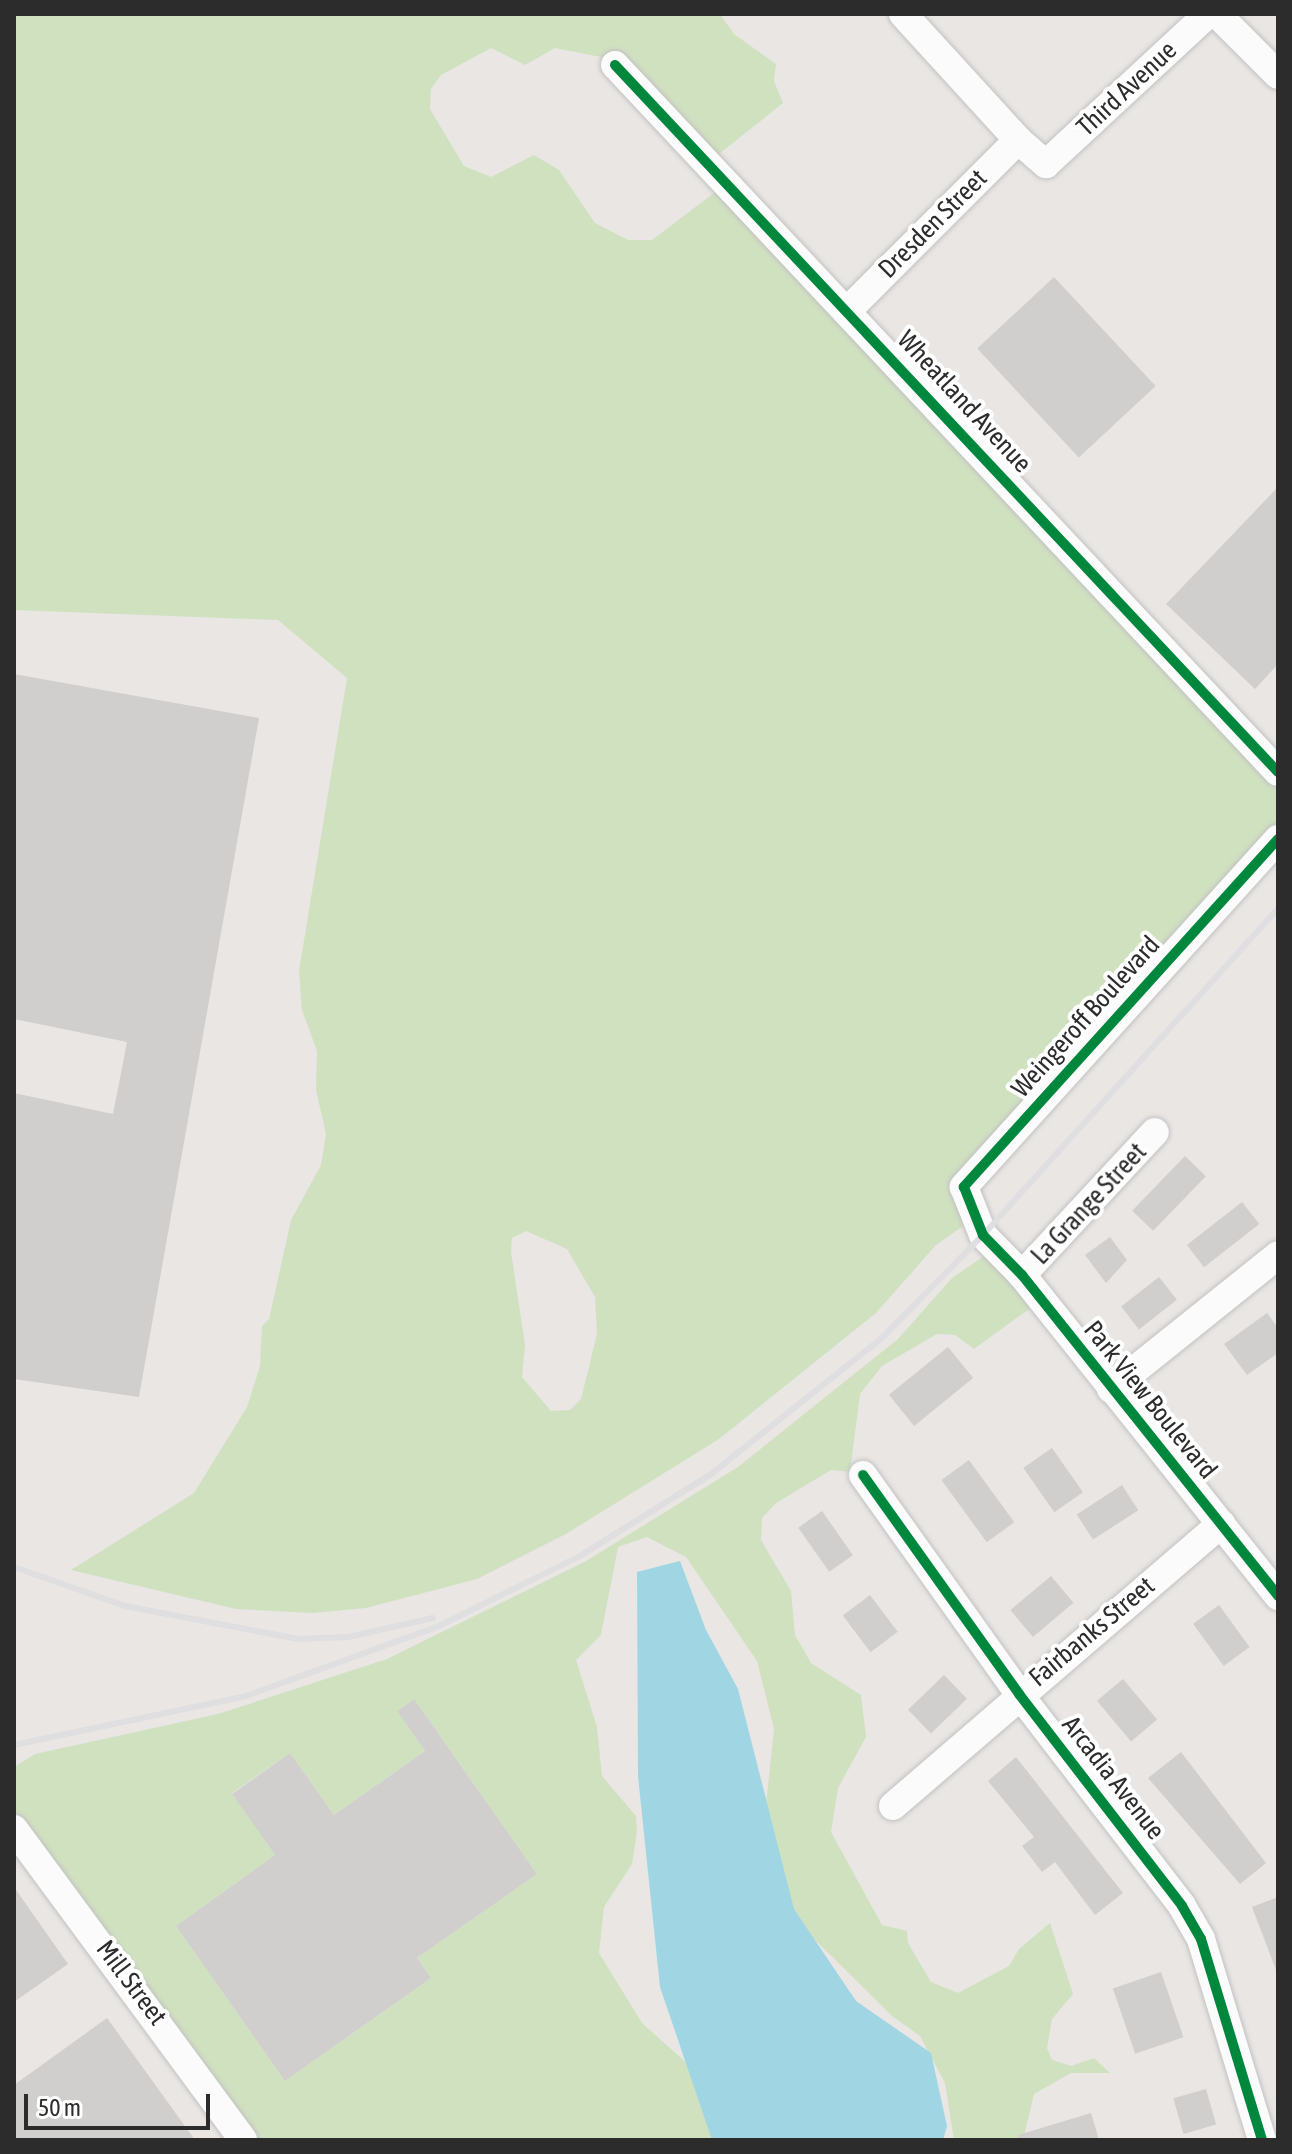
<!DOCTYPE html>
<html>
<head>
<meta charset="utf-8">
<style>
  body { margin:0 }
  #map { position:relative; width:1292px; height:2154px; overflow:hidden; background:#e9e6e4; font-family:"Asap Condensed",sans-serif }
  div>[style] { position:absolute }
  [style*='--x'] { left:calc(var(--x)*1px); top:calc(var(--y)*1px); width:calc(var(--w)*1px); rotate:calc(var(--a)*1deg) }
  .green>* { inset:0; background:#d0e1c0 }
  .water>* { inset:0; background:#a0d6e3 }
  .building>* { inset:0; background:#d1cfcd; transform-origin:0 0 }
  .roads { filter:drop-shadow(0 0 2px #c2c1c2) drop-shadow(0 0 2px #c2c1c2) }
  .minor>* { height:28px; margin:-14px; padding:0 14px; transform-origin:14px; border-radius:14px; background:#fcfbfb }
  .rail>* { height:6px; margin:-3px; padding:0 3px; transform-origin:3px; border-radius:3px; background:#dfdee0 }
  .cycleway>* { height:10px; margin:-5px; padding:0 5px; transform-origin:5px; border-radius:5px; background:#00873e }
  span { translate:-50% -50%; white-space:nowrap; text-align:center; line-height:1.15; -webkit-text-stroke:8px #fff; paint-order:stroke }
  .street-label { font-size:26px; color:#2c2c2c }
  .frame { position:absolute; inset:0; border:16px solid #2c2c2c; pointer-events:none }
  .scale { position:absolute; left:24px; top:2094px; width:186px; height:36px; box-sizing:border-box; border:4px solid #2c2c2c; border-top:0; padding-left:10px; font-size:24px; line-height:28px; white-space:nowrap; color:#2c2c2c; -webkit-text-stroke:6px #fff; paint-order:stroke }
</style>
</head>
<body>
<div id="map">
  <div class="green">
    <i style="clip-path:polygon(evenodd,14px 14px,720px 14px,734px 34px,776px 64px,774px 81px,783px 103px,709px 162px,601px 57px,555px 48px,525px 65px,491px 48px,441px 75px,431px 89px,430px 109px,464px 166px,491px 177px,534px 155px,559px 170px,595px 223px,628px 240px,652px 240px,722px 187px,1278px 773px,1278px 825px,966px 1168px,979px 1215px,936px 1245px,876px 1313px,719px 1439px,566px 1534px,477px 1579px,366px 1608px,312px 1613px,236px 1609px,71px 1570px,194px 1493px,247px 1407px,260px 1366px,262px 1326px,269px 1319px,291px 1220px,321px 1165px,326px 1134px,316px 1090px,317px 1051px,302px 1010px,299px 971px,347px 678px,278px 620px,14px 610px,14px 14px,526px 1231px,567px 1249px,595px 1297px,597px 1334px,581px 1399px,570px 1410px,551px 1411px,522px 1377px,525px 1345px,511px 1252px,512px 1238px,526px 1231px)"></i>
    <i style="clip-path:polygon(evenodd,1000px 1245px,1040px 1301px,974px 1349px,955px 1335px,937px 1334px,882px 1366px,860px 1394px,850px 1472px,831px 1470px,776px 1503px,762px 1518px,761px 1540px,791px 1591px,795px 1635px,811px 1663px,861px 1695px,866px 1737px,838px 1788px,831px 1832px,882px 1925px,907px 1931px,908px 1943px,931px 1982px,958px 1993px,1009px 1966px,1019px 1949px,1050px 1923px,1073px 1994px,1052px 2019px,1047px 2048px,1052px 2060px,1071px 2066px,1094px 2058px,1110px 2073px,1071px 2073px,1034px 2094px,1023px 2140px,954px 2140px,945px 2083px,920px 2036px,892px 2016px,803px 1928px,777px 1880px,766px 1805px,774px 1729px,757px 1661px,686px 1557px,647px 1537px,618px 1547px,601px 1635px,576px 1660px,597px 1727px,602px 1776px,636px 1816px,637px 1832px,632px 1864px,604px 1907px,599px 1953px,642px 2023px,700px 2075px,722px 2140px,240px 2140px,14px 1823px,14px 1767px,35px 1754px,218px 1714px,387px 1659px,586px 1561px,738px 1467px,898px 1339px,952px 1278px,1000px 1245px,414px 1699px,537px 1874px,417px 1958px,431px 1978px,285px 2081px,176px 1926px,275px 1855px,232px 1793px,290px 1753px,334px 1815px,425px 1751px,397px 1711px,414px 1699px)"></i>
  </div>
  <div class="water">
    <i style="clip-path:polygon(680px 1561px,706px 1630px,738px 1689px,794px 1909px,856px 2001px,931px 2053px,947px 2126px,943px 2140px,712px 2140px,660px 1987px,638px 1776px,637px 1572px)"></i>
  </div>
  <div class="building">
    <i style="left:1054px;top:277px;width:149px;height:105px;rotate:47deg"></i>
    <i style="clip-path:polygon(1278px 487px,1278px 664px,1255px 689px,1166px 604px)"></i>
    <i style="clip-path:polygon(14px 674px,259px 718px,139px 1397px,14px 1379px,14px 1093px,113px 1114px,127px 1042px,14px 1019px)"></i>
    <i style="left:1185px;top:1156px;width:29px;height:76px;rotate:44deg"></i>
    <i style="left:1242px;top:1202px;width:28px;height:70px;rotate:52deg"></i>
    <i style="clip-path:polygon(1110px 1237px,1127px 1260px,1106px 1283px,1085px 1255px)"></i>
    <i style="left:1159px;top:1277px;width:29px;height:48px;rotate:52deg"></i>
    <i style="clip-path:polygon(1267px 1313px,1278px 1328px,1278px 1353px,1247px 1375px,1224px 1344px)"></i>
    <i style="left:948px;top:1347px;width:40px;height:76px;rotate:51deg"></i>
    <i style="left:1052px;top:1448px;width:54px;height:35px;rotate:55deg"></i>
    <i style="left:969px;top:1460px;width:77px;height:34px;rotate:54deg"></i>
    <i style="left:1122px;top:1485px;width:30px;height:54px;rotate:57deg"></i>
    <i style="left:822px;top:1511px;width:54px;height:29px;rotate:55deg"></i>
    <i style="left:1051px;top:1576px;width:35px;height:53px;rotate:50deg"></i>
    <i style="left:870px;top:1595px;width:46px;height:34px;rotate:53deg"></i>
    <i style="left:1219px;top:1605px;width:52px;height:32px;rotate:54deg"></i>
    <i style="left:944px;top:1675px;width:33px;height:50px;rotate:46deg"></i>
    <i style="left:1123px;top:1679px;width:53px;height:34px;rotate:50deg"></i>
    <i style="clip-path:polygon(414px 1699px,537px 1874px,417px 1958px,431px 1978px,285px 2081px,176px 1926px,275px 1855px,232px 1794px,290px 1753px,334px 1815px,425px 1751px,397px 1711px)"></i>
    <i style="clip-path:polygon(1181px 1752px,1266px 1863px,1240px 1884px,1148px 1778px)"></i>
    <i style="clip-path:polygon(1016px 1757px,1123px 1893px,1095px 1915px,1055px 1862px,1042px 1872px,1022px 1846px,1034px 1837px,988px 1781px)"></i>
    <i style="clip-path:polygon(14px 1887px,68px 1964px,14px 2002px)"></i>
    <i style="clip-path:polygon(1278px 1897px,1278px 1970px,1276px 1970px,1252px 1907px)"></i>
    <i style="left:1161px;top:1972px;width:69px;height:51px;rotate:71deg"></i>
    <i style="clip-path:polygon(107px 2018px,195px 2140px,14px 2140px,14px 2085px)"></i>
    <i style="left:1206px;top:2089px;width:37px;height:34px;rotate:74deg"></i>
    <i style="clip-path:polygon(1091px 2113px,1099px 2140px,1019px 2140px,1018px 2135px)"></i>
  </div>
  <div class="roads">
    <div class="minor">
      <i style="--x:903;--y:14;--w:171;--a:47.6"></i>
      <i style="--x:1018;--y:140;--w:37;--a:41"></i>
      <i style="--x:1046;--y:164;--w:221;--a:-42.8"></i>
      <i style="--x:1217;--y:14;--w:86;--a:45"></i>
      <i style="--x:615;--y:65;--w:969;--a:46.84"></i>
      <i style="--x:849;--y:309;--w:239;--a:-45"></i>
      <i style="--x:1278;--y:839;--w:469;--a:132.1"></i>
      <i style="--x:964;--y:1187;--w:52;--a:68.4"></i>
      <i style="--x:983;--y:1235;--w:56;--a:45.7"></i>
      <i style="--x:1022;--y:1275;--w:411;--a:51.4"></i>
      <i style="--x:1022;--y:1275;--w:195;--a:-47.1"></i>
      <i style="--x:1111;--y:1389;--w:214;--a:-38.7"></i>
      <i style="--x:863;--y:1475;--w:269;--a:54.5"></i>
      <i style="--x:1019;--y:1694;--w:267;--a:52.4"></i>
      <i style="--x:1182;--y:1906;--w:38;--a:60"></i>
      <i style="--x:1201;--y:1939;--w:210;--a:73.1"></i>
      <i style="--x:893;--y:1806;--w:433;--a:-40.7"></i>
      <i style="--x:14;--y:1829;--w:386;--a:53.6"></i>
    </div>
  </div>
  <div class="rail">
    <i style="--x:14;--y:1567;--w:118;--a:19.4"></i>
    <i style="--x:125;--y:1606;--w:176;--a:10.8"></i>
    <i style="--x:298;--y:1639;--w:50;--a:-2.3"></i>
    <i style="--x:348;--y:1637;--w:87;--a:-12.6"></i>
    <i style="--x:14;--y:1745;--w:237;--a:-11.9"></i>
    <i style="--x:246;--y:1696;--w:203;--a:-19.9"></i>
    <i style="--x:437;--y:1627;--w:160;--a:-26.4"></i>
    <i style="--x:580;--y:1556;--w:155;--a:-32"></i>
    <i style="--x:711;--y:1474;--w:217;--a:-38.5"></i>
    <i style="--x:881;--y:1339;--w:146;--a:-45.6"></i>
    <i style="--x:983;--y:1235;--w:440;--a:-47.9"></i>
  </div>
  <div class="cycleway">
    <i style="--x:615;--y:65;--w:969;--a:46.84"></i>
    <i style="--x:1278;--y:839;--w:469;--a:132.1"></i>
    <i style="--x:964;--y:1187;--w:52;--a:68.4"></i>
    <i style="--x:983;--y:1235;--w:56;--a:45.7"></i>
    <i style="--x:1022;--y:1275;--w:411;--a:51.4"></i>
    <i style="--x:863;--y:1475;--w:269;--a:54.5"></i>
    <i style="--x:1019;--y:1694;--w:267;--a:52.4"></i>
    <i style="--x:1182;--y:1906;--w:38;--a:60"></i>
    <i style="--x:1201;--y:1939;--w:210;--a:73.1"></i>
  </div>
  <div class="street-label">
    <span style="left:1127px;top:89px;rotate:-43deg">Third Avenue</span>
    <span style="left:933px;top:224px;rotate:-45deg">Dresden Street</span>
    <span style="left:964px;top:402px;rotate:47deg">Wheatland Avenue</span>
    <span style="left:1086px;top:1017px;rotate:-48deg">Weingeroff Boulevard</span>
    <span style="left:1089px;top:1204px;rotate:-47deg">La Grange Street</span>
    <span style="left:1150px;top:1400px;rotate:51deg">Park View Boulevard</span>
    <span style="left:1092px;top:1632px;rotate:-40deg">Fairbanks Street</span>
    <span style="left:1113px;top:1778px;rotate:52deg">Arcadia Avenue</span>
    <span style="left:131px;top:1983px;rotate:53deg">Mill Street</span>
  </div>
  <div class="frame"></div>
  <div class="scale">50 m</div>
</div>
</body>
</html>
